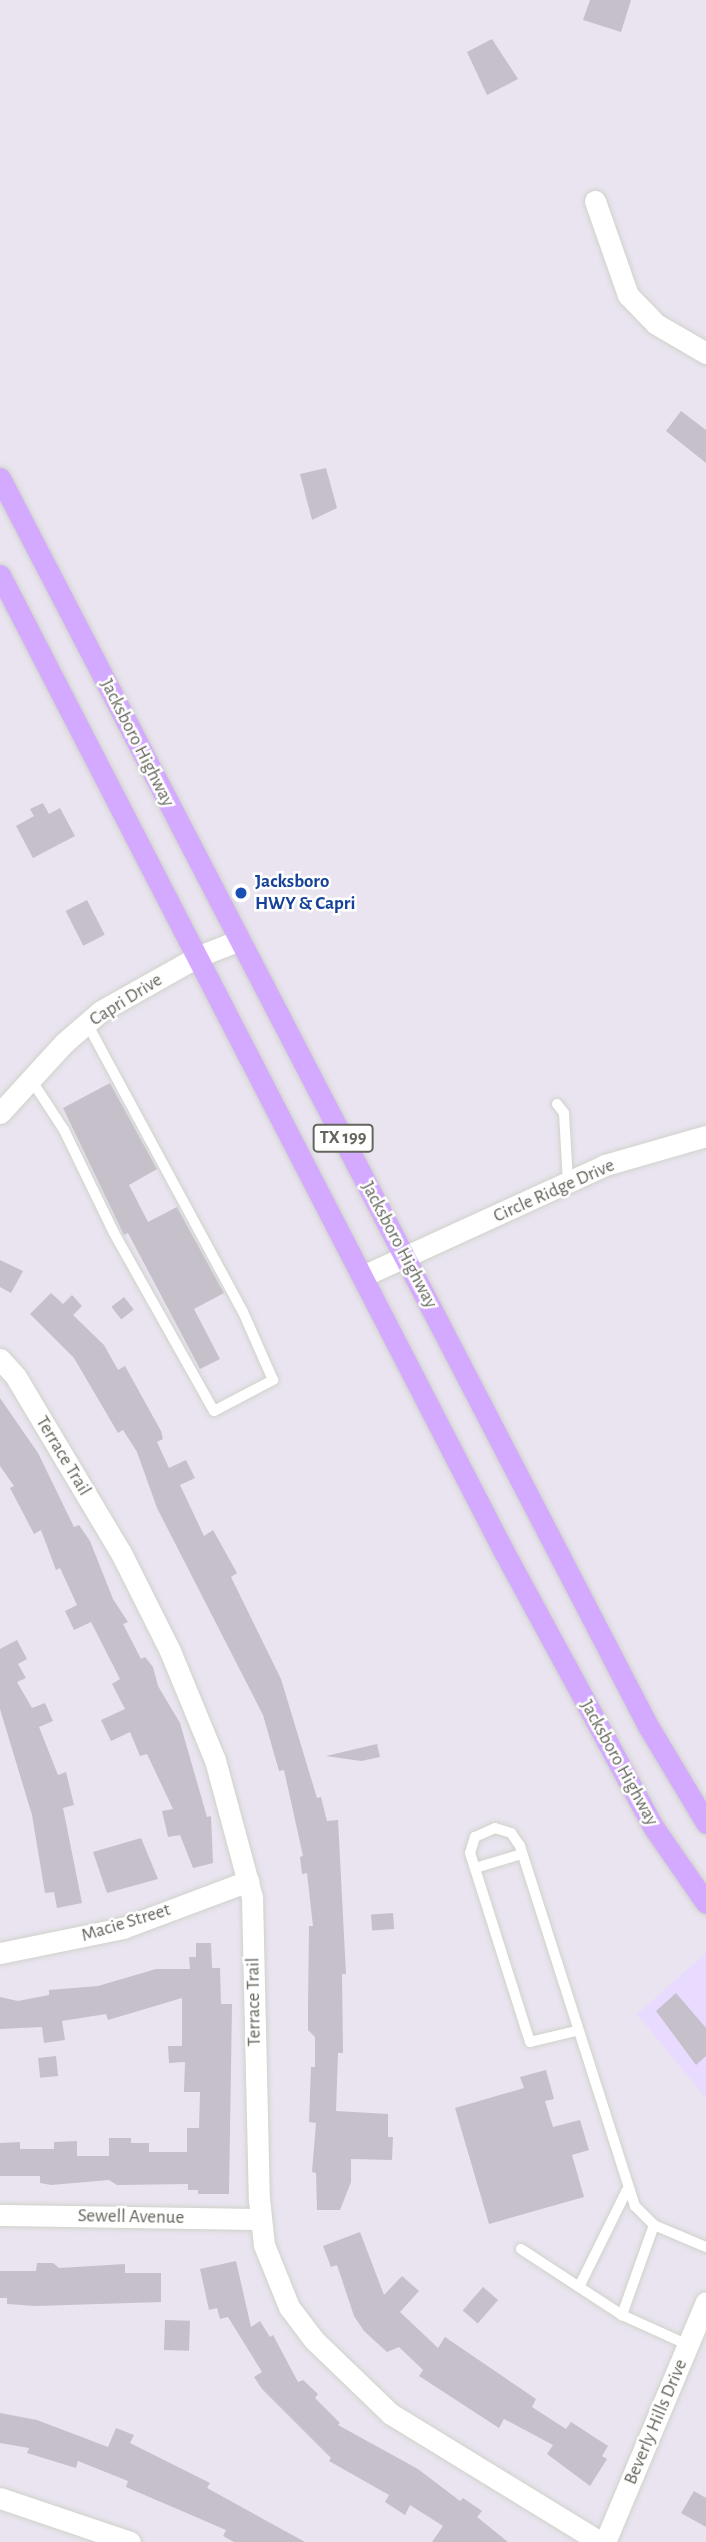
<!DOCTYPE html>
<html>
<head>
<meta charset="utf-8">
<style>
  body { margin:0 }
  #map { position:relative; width:706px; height:2542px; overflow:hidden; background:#e9e4ef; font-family:"Alegreya Sans",sans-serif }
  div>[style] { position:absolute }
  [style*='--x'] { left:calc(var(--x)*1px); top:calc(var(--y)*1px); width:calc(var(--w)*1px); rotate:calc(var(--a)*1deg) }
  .commercial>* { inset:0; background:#e9daff }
  .building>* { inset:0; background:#c5c0ca; transform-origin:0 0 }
  .roads { filter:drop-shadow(0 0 2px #d0d2cb) drop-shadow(0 0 2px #d0d2cb) }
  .service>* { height:10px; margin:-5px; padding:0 5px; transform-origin:5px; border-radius:5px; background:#fff }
  .minor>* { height:21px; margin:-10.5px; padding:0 10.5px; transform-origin:10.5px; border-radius:10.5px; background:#fff }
  .primary>* { height:21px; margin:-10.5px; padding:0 10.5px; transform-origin:10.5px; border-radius:10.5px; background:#d3aaff }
  .dots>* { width:19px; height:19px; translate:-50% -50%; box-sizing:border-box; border:4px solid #fff; border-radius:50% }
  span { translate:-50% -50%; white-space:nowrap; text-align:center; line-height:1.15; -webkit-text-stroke:5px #fff; paint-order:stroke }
  .shield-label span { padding:2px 5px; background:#fff; border:2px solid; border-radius:5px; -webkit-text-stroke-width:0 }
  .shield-label { font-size:18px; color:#64655c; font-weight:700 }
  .street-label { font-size:19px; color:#64655c }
  .transit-label { font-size:19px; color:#164399; font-weight:700 }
  .left { translate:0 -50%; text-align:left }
</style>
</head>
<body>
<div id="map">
  <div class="commercial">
    <i style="clip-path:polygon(706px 1953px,706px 2098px,637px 2014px)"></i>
  </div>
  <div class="building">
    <i style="clip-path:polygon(590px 0,631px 0,621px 32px,583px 20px)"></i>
    <i style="clip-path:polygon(492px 39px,518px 79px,487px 95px,467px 52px)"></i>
    <i style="clip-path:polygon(681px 411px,706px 430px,706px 463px,666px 431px)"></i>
    <i style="clip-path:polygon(326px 468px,337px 508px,312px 520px,300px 474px)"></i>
    <i style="clip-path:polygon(43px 803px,49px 814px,60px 808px,75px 836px,33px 858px,16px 826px,34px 816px,30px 809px)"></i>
    <i style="left:87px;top:900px;width:39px;height:24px;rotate:63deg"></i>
    <i style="clip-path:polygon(110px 1083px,157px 1169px,129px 1185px,148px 1222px,177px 1207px,224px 1293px,194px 1309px,220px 1359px,200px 1369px,128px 1233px,124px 1235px,121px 1229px,63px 1108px)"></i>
    <i style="clip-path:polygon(0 1260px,23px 1271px,11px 1293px,0 1287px)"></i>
    <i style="clip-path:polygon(51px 1293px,63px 1304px,72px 1295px,82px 1306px,73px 1315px,104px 1345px,118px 1370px,125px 1366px,161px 1431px,163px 1439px,157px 1442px,169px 1468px,186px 1460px,195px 1478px,180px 1485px,204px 1536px,213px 1530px,237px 1573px,231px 1577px,281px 1679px,317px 1798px,321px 1797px,327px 1821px,338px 1820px,346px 1974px,342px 1974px,343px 2053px,338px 2053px,336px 2111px,388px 2114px,388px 2137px,393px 2137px,392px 2160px,351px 2159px,351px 2182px,340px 2210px,317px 2210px,316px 2173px,312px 2172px,316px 2123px,309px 2122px,311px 2067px,315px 2067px,315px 2037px,308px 2030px,308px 2008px,309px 1926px,313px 1926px,307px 1873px,302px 1874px,300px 1857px,303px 1856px,284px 1770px,279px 1771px,263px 1715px,157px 1508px,137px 1452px,123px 1430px,118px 1433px,74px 1358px,30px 1314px)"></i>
    <i style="left:124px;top:1297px;width:16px;height:16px;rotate:52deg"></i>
    <i style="clip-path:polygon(0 1398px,38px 1453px,74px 1527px,79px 1525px,90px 1541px,113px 1599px,128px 1622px,123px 1624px,141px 1659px,145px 1657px,153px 1667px,158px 1686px,180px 1723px,207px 1817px,211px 1816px,213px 1863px,193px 1868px,180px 1835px,168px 1837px,162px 1811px,173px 1809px,147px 1754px,140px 1756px,130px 1732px,111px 1741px,101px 1720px,125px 1709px,112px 1684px,120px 1679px,91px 1622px,74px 1630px,65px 1611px,77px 1605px,60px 1568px,56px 1570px,41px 1530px,34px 1534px,10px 1488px,14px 1486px,0 1466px)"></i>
    <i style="clip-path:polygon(17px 1640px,27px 1659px,18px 1664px,26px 1678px,17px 1682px,32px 1708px,45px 1703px,53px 1721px,39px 1727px,58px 1775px,66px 1772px,74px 1805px,63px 1808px,82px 1903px,57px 1908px,54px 1892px,45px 1893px,32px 1815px,0 1709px,0 1649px)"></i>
    <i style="clip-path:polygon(377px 1744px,380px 1757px,361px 1761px,326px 1756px)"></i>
    <i style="clip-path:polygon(141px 1838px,158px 1879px,107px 1893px,93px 1852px)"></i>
    <i style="left:393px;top:1913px;width:16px;height:22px;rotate:86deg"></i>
    <i style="clip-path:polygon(196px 1943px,211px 1943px,212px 1968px,220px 1968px,221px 2004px,232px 2004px,229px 2194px,198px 2194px,198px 2190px,188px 2190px,188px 2184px,117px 2185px,109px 2180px,51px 2185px,40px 2183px,40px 2176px,0 2176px,0 2143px,20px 2142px,20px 2149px,54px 2149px,54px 2142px,77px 2141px,77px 2156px,109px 2156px,109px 2138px,131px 2138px,131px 2143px,149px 2143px,149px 2152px,187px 2152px,187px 2128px,199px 2128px,200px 2092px,184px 2092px,185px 2062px,169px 2063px,168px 2046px,182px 2046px,182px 1998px,108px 2020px,106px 2014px,62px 2021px,65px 2040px,44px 2043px,42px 2027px,0 2029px,0 1997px,18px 2001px,49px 1995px,49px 1990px,98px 1986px,156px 1969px,190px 1969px,189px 1957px,196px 1957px)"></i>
    <i style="clip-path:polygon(676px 1993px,706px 2028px,706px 2056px,696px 2065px,656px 2011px)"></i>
    <i style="left:56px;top:2056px;width:20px;height:18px;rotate:84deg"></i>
    <i style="clip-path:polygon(546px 2070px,554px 2099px,545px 2101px,553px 2127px,580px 2120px,589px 2150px,572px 2155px,584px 2197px,489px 2224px,455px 2108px,524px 2088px,520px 2077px)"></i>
    <i style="clip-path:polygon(360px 2232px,384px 2295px,402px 2276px,419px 2291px,400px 2312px,438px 2348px,445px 2337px,536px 2399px,532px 2407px,566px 2429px,571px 2422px,608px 2446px,602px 2456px,607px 2459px,590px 2486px,547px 2454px,553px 2445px,504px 2419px,499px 2428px,419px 2376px,423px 2370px,399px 2347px,387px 2352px,364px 2331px,354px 2316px,337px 2265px,331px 2267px,323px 2246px)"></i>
    <i style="clip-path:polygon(236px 2261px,251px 2327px,260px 2321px,270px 2337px,273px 2335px,298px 2382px,303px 2380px,318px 2394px,315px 2398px,340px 2423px,338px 2425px,418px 2469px,460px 2501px,463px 2498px,482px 2511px,477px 2517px,508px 2542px,432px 2542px,443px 2526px,410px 2505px,405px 2515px,385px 2502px,389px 2495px,329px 2461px,331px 2458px,262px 2389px,254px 2377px,262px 2372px,228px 2317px,220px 2319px,217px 2308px,209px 2310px,200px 2269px)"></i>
    <i style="clip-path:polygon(37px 2263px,53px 2263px,59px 2268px,125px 2264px,125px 2273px,161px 2273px,161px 2302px,36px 2306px,7px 2304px,7px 2298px,0 2298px,0 2271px,36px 2271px)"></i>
    <i style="left:483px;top:2287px;width:20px;height:31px;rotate:41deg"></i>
    <i style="left:165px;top:2320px;width:25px;height:30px;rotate:2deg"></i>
    <i style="clip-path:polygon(0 2413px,37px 2420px,108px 2447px,116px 2428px,134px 2435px,130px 2443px,210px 2483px,207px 2488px,305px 2542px,234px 2542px,223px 2536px,226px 2530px,126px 2487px,128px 2481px,78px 2461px,76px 2468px,27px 2453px,29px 2448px,0 2443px)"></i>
    <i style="clip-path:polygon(694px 2491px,706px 2498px,706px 2527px,681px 2513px)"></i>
  </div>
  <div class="roads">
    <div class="service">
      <i style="--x:30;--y:1078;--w:62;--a:56.8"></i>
      <i style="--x:64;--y:1130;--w:114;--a:64.1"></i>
      <i style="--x:114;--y:1233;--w:204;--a:60.7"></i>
      <i style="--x:214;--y:1411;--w:67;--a:-27.7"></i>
      <i style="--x:273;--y:1380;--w:74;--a:-113.8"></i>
      <i style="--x:243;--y:1312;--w:328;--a:-118.4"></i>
      <i style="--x:557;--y:1104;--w:11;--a:52"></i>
      <i style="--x:564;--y:1113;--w:70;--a:86.7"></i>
      <i style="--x:475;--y:1868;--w:49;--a:-16.6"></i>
      <i style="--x:576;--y:2031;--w:47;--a:166.6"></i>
      <i style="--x:530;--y:2042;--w:198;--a:-107.6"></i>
      <i style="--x:470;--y:1853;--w:17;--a:-73"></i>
      <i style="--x:475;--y:1837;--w:22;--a:-24"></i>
      <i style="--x:495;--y:1828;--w:17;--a:17"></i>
      <i style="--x:511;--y:1833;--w:16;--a:55"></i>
      <i style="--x:520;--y:1846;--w:378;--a:72.3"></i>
      <i style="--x:635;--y:2206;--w:27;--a:45"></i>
      <i style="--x:654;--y:2225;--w:56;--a:22.9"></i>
      <i style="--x:654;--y:2225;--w:96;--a:109.6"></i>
      <i style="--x:622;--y:2315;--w:72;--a:24.4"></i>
      <i style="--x:521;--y:2249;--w:121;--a:33.2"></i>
      <i style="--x:579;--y:2287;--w:108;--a:-63.7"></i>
    </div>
    <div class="minor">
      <i style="--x:595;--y:201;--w:100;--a:70.7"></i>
      <i style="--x:628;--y:295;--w:40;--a:46"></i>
      <i style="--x:656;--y:324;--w:58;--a:30.1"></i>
      <i style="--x:0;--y:1113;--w:95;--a:-47.6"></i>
      <i style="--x:64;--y:1043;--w:49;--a:-40.9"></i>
      <i style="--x:101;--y:1011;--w:112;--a:-29.3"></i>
      <i style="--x:199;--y:956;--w:44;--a:-21.3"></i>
      <i style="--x:365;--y:1275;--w:264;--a:-24.6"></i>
      <i style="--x:605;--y:1165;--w:105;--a:-16"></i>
      <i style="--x:0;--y:1359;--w:24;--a:48"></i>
      <i style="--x:16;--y:1377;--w:205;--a:59.2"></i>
      <i style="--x:121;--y:1553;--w:110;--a:63.4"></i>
      <i style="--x:170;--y:1651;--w:118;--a:67.6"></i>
      <i style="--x:215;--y:1760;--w:142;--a:74.9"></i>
      <i style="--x:252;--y:1897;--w:302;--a:88.7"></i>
      <i style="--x:259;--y:2199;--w:46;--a:83.8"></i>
      <i style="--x:264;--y:2245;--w:67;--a:68"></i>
      <i style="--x:289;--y:2307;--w:41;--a:52.9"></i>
      <i style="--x:314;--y:2340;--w:107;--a:43.9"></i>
      <i style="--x:391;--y:2414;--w:245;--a:31.5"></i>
      <i style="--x:0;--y:1953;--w:126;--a:-11.5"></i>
      <i style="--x:123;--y:1928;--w:134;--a:-20.6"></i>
      <i style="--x:0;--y:2215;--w:261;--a:0.9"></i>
      <i style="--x:0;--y:2498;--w:137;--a:18.7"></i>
      <i style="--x:605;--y:2542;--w:260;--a:-67.2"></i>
    </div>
    <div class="primary">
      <i style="--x:0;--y:478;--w:1406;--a:62.56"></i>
      <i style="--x:648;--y:1726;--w:113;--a:59.1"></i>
      <i style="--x:0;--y:575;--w:1097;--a:62.71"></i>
      <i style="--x:503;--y:1550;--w:316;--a:61.5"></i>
      <i style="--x:654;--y:1828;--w:91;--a:55.3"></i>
    </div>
  </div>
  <div class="dots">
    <i style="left:241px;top:893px;background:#1a4fb4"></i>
  </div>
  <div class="shield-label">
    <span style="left:343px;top:1138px">TX 199</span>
  </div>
  <div class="street-label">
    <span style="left:137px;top:743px;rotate:63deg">Jacksboro Highway</span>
    <span style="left:126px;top:1000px;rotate:-32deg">Capri Drive</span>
    <span style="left:554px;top:1191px;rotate:-24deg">Circle Ridge Drive</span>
    <span style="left:399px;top:1245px;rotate:62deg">Jacksboro Highway</span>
    <span style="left:63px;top:1456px;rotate:59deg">Terrace Trail</span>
    <span style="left:619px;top:1763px;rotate:61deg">Jacksboro Highway</span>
    <span style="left:126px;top:1923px;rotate:-17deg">Macie Street</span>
    <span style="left:254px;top:2002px;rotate:-91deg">Terrace Trail</span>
    <span style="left:131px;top:2217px;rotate:1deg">Sewell Avenue</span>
    <span style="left:656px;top:2422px;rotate:-67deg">Beverly Hills Drive</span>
  </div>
  <div class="transit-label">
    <span class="left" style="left:255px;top:893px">Jacksboro<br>HWY &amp; Capri</span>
  </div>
</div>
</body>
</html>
